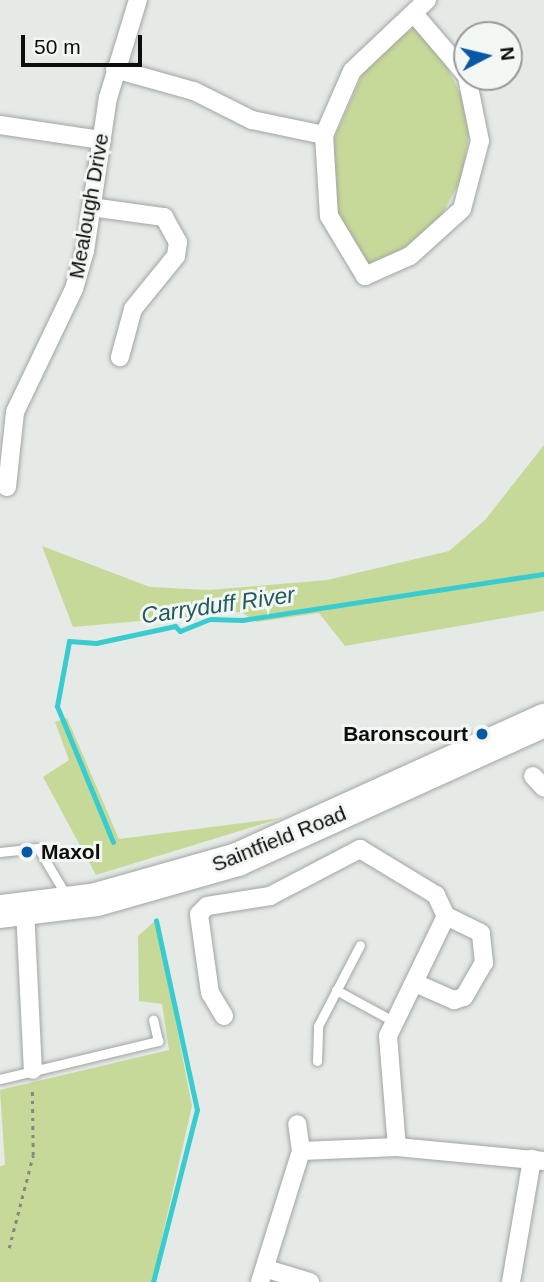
<!DOCTYPE html>
<html>
<head>
<meta charset="utf-8">
<style>
  body { margin:0 }
  #map { position:relative; width:544px; height:1282px; overflow:hidden; background:#e5eae7; font-family:Helvetica,sans-serif }
  div>[style] { position:absolute }
  [style*='--x'] { left:calc(var(--x)*1px); top:calc(var(--y)*1px); width:calc(var(--w)*1px); rotate:calc(var(--a)*1deg) }
  .green>* { inset:0; background:#c7d999 }
  .stream>* { height:5px; margin:-2.5px; padding:0 2.5px; transform-origin:2.5px; border-radius:2.5px; background:#39cccf }
  .path>* { height:2.5px; margin-top:-1.25px; transform-origin:0; background:repeating-linear-gradient(90deg,#848785 0 3.5px,transparent 0 8.5px) }
  .roads { filter:drop-shadow(0 0 2px #a1a5a2) drop-shadow(0 0 2px #a1a5a2) }
  .lane>* { height:9px; margin:-4.5px; padding:0 4.5px; transform-origin:4.5px; border-radius:4.5px; background:#fff }
  .street>* { height:18px; margin:-9px; padding:0 9px; transform-origin:9px; border-radius:9px; background:#fff }
  .highway>* { height:33px; margin:-16.5px; padding:0 16.5px; transform-origin:16.5px; border-radius:16.5px; background:#fff }
  .dots>* { width:19px; height:19px; translate:-50% -50%; box-sizing:border-box; border:4px solid #f3f7f4; border-radius:50% }
  span { translate:-50% -50%; white-space:nowrap; text-align:center; line-height:1.15; -webkit-text-stroke:6px #f3f7f4; paint-order:stroke }
  .street-label { font-size:21px; color:#0c0d0c }
  .poi-label { font-size:21px; color:#0c0d0c; font-weight:700 }
  .right { translate:-100% -50%; text-align:right }
  .left { translate:0 -50%; text-align:left }
  .water-label { font-size:23px; color:#215b5c; font-style:italic }
  .north { position:absolute; left:453px; top:21px; width:70px; height:70px; box-sizing:border-box; background:#f3f7f4; border:2px solid #979997; border-radius:50%; rotate:83deg; font-size:19px; font-weight:700; line-height:28px; text-align:center; color:#0c0d0c }
  .north::after { content:''; display:block; margin:auto; width:24px; height:32px; background:#0958a6; clip-path:polygon(50% 0,100% 100%,50% 72%,0 100%) }
  .scale { position:absolute; left:21px; top:35px; width:121px; height:32px; box-sizing:border-box; border:4px solid #0c0d0c; border-top:0; padding-left:9px; font-size:21px; line-height:24px; white-space:nowrap; color:#0c0d0c; -webkit-text-stroke:5px #f3f7f4; paint-order:stroke }
</style>
</head>
<body>
<div id="map">
  <div class="green">
    <i style="clip-path:polygon(414px 27px,445px 63px,466px 105px,469px 134px,462px 177px,437px 224px,397px 257px,368px 265px,338px 216px,330px 148px,367px 64px)"></i>
    <i style="clip-path:polygon(544px 445px,544px 611px,345px 646px,319px 613px,257px 622px,241px 612px,73px 627px,42px 546px,150px 587px,209px 590px,327px 580px,449px 551px,485px 520px)"></i>
    <i style="clip-path:polygon(67px 718px,119px 839px,282px 818px,96px 875px,43px 777px,69px 760px,55px 722px)"></i>
    <i style="clip-path:polygon(156px 920px,192px 1106px,152px 1282px,0 1282px,0 1166px,5px 1165px,0 1090px,169px 1050px,162px 1004px,139px 1001px,138px 936px)"></i>
  </div>
  <div class="stream">
    <i style="--x:113;--y:842;--w:147;--a:-112.4"></i>
    <i style="--x:57;--y:706;--w:66;--a:-79.5"></i>
    <i style="--x:69;--y:641;--w:27;--a:4"></i>
    <i style="--x:96;--y:643;--w:81;--a:-12.1"></i>
    <i style="--x:175;--y:626;--w:7;--a:45"></i>
    <i style="--x:180;--y:631;--w:32;--a:-22"></i>
    <i style="--x:210;--y:619;--w:32;--a:2"></i>
    <i style="--x:242;--y:620;--w:305;--a:-8.7"></i>
    <i style="--x:153;--y:1282;--w:178;--a:-75.7"></i>
    <i style="--x:197;--y:1110;--w:194;--a:-102.2"></i>
  </div>
  <div class="path">
    <i style="--x:9;--y:1248;--w:96;--a:-75.5"></i>
    <i style="--x:33;--y:1155;--w:68;--a:-90.8"></i>
  </div>
  <div class="roads">
    <div class="lane">
      <i style="--x:0;--y:852;--w:38;--a:-6"></i>
      <i style="--x:38;--y:848;--w:55;--a:59.2"></i>
      <i style="--x:336;--y:990;--w:67;--a:28.5"></i>
      <i style="--x:317;--y:1061;--w:35;--a:-88"></i>
      <i style="--x:318;--y:1026;--w:91;--a:-62.6"></i>
      <i style="--x:0;--y:1079;--w:163;--a:-13.5"></i>
      <i style="--x:158;--y:1041;--w:22;--a:-103"></i>
    </div>
    <div class="street">
      <i style="--x:427;--y:0;--w:103;--a:136.6"></i>
      <i style="--x:352;--y:71;--w:70;--a:113.6"></i>
      <i style="--x:324;--y:135;--w:81;--a:86.5"></i>
      <i style="--x:329;--y:216;--w:70;--a:59"></i>
      <i style="--x:365;--y:276;--w:49;--a:-24"></i>
      <i style="--x:410;--y:256;--w:70;--a:-42.1"></i>
      <i style="--x:462;--y:209;--w:70;--a:-75.2"></i>
      <i style="--x:480;--y:141;--w:65;--a:-101.5"></i>
      <i style="--x:416;--y:16;--w:79;--a:49.6"></i>
      <i style="--x:115;--y:69;--w:82;--a:15.6"></i>
      <i style="--x:194;--y:91;--w:65;--a:26.6"></i>
      <i style="--x:252;--y:120;--w:74;--a:11.8"></i>
      <i style="--x:0;--y:125;--w:103;--a:8.4"></i>
      <i style="--x:91;--y:207;--w:74;--a:7.8"></i>
      <i style="--x:164;--y:217;--w:29;--a:61"></i>
      <i style="--x:178;--y:242;--w:14;--a:98"></i>
      <i style="--x:176;--y:256;--w:68;--a:129.1"></i>
      <i style="--x:133;--y:309;--w:50;--a:105.2"></i>
      <i style="--x:7;--y:487;--w:75;--a:-83.9"></i>
      <i style="--x:15;--y:412;--w:136;--a:-64.4"></i>
      <i style="--x:74;--y:289;--w:40;--a:-74"></i>
      <i style="--x:85;--y:251;--w:155;--a:-81.5"></i>
      <i style="--x:108;--y:98;--w:102;--a:-73"></i>
      <i style="--x:533;--y:776;--w:16;--a:47"></i>
      <i style="--x:25;--y:909;--w:161;--a:87.2"></i>
      <i style="--x:415;--y:983;--w:43;--a:23.6"></i>
      <i style="--x:454;--y:1000;--w:10;--a:-17"></i>
      <i style="--x:464;--y:997;--w:39;--a:-60"></i>
      <i style="--x:484;--y:963;--w:30;--a:-96"></i>
      <i style="--x:481;--y:933;--w:39;--a:-154"></i>
      <i style="--x:224;--y:1016;--w:27;--a:-121"></i>
      <i style="--x:210;--y:993;--w:50;--a:-98"></i>
      <i style="--x:203;--y:943;--w:29;--a:-98"></i>
      <i style="--x:199;--y:914;--w:11;--a:-45"></i>
      <i style="--x:207;--y:906;--w:64;--a:-9"></i>
      <i style="--x:270;--y:896;--w:102;--a:-27.6"></i>
      <i style="--x:360;--y:849;--w:89;--a:31.2"></i>
      <i style="--x:436;--y:895;--w:23;--a:65"></i>
      <i style="--x:446;--y:916;--w:133;--a:115.8"></i>
      <i style="--x:388;--y:1036;--w:111;--a:85.4"></i>
      <i style="--x:301;--y:1151;--w:96;--a:-2.4"></i>
      <i style="--x:397;--y:1147;--w:148;--a:5.4"></i>
      <i style="--x:267;--y:1269;--w:45;--a:16.8"></i>
      <i style="--x:260;--y:1282;--w:137;--a:-72.6"></i>
      <i style="--x:301;--y:1151;--w:27;--a:-98"></i>
      <i style="--x:511;--y:1282;--w:125;--a:-80.3"></i>
    </div>
    <div class="highway">
      <i style="--x:0;--y:911;--w:97;--a:-7.1"></i>
      <i style="--x:96;--y:899;--w:147;--a:-15.8"></i>
      <i style="--x:237;--y:859;--w:337;--a:-24.4"></i>
    </div>
  </div>
  <div class="dots">
    <i style="left:482px;top:734px;background:#0958a6"></i>
    <i style="left:27px;top:852px;background:#0958a6"></i>
  </div>
  <div class="street-label">
    <span style="left:89px;top:206px;rotate:-80deg">Mealough Drive</span>
    <span style="left:279px;top:839px;rotate:-22deg">Saintfield Road</span>
  </div>
  <div class="poi-label">
    <span class="right" style="left:468px;top:734px">Baronscourt</span>
    <span class="left" style="left:41px;top:852px">Maxol</span>
  </div>
  <div class="water-label">
    <span style="left:218px;top:605px;rotate:-8deg">Carryduff River</span>
  </div>
  <div class="north">N</div>
  <div class="scale">50 m</div>
</div>
</body>
</html>
